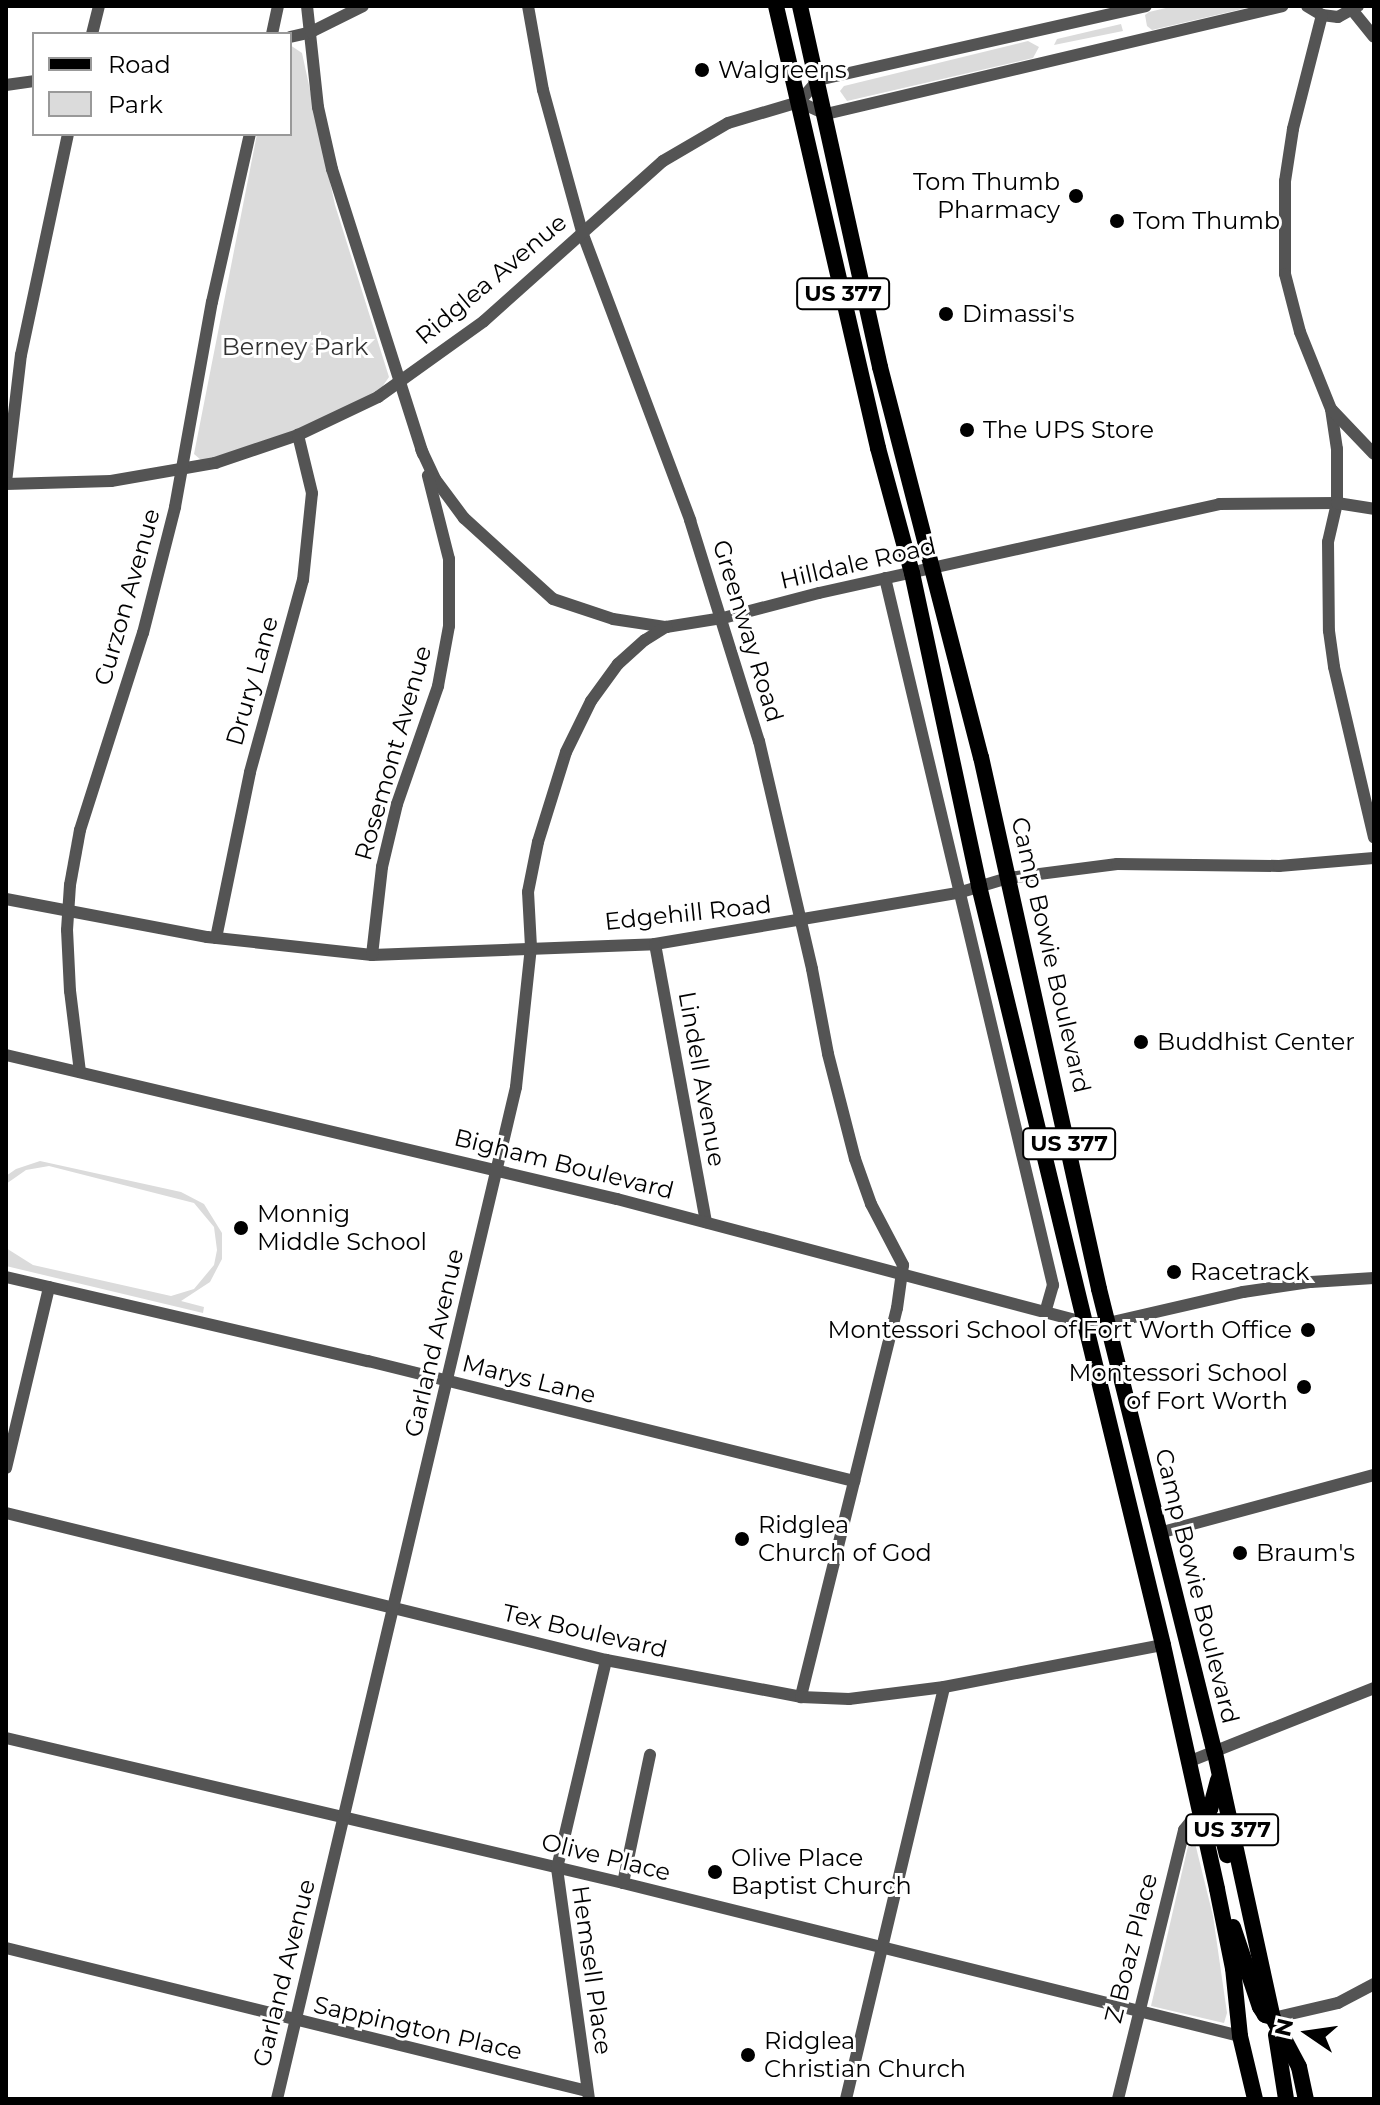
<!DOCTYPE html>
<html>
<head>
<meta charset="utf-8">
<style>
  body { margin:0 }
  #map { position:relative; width:1380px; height:2105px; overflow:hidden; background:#fff; font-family:Montserrat,sans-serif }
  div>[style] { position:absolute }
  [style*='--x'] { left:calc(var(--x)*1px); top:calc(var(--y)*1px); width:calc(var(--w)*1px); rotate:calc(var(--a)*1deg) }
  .green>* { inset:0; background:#dbdbdb }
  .minor>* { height:12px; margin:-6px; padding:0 6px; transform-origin:6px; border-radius:6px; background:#545454 }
  .major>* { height:16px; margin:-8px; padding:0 8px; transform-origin:8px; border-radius:8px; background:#000 }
  .dots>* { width:22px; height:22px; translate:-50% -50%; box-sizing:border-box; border:4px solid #fff; border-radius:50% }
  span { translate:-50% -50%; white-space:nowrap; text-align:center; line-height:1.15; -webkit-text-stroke:6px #fff; paint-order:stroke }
  .shield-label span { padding:2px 6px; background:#fff; border:2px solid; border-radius:6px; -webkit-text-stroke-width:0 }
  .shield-label { font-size:22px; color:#000; font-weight:700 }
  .poi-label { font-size:24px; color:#000 }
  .left { translate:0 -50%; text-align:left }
  .right { translate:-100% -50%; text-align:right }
  .street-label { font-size:24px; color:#000 }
  .park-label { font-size:24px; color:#323232 }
  .frame { position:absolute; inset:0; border:8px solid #000; pointer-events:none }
  .legend { position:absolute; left:32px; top:32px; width:260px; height:104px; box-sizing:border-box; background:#fff; border:2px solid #999; margin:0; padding:10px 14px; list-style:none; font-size:24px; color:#000 }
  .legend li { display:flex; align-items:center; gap:16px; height:40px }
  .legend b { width:40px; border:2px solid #999 }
  .north { position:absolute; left:1268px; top:1993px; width:80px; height:80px; -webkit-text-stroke:6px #fff; paint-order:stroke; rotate:283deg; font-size:22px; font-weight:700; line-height:32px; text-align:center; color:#000 }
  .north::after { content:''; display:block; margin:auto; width:28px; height:36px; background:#000; clip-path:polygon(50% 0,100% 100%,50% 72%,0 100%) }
</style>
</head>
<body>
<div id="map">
  <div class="green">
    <i style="clip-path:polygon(1174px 6px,1255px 6px,1152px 30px,1147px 26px,1145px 15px,1149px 12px)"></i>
    <i style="clip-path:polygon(1121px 24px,1123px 31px,1054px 45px,1057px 39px)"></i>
    <i style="clip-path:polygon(1028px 41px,1039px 47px,1033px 58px,847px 101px,840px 91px,844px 86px)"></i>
    <i style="clip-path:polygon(290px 45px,302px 53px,335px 205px,389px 377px,380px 390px,329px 418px,221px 458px,201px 460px,194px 454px,257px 134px,290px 134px)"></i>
    <i style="clip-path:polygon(40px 1161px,181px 1192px,204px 1204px,222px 1233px,222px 1259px,210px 1282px,181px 1301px,204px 1307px,203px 1313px,6px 1266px,6px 1248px,33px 1265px,171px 1296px,194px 1289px,214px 1265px,217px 1250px,214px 1227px,194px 1203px,49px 1166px,26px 1170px,6px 1184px,6px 1176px,16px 1169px)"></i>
    <i style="clip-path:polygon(1195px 1843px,1213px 1916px,1227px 2013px,1224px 2023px,1151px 2006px,1188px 1846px)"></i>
  </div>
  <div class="minor">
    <i style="--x:307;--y:6;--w:102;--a:83.8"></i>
    <i style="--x:318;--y:107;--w:64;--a:77.3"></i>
    <i style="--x:332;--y:169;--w:299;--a:72.3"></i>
    <i style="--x:528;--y:6;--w:85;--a:79.9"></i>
    <i style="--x:543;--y:90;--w:147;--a:74.6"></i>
    <i style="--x:582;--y:232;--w:308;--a:69.4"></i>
    <i style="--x:690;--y:520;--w:232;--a:72.7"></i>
    <i style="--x:759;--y:741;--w:234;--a:76.9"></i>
    <i style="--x:812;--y:969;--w:86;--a:79.3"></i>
    <i style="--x:828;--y:1054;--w:108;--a:75.6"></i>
    <i style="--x:855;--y:1159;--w:48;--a:70.4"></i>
    <i style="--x:871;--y:1204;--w:69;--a:62.3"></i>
    <i style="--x:903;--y:1265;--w:43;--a:97.9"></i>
    <i style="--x:897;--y:1308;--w:401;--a:103.9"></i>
    <i style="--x:1307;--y:6;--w:17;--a:31"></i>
    <i style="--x:1322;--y:15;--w:16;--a:7"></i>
    <i style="--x:1338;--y:17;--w:23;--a:-29"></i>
    <i style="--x:1353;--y:11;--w:33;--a:51"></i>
    <i style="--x:1322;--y:15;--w:118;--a:104.3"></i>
    <i style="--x:1293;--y:129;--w:53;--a:98.7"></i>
    <i style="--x:1285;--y:181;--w:93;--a:90"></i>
    <i style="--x:1285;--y:274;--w:60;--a:75.5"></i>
    <i style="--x:1300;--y:332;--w:83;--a:68.1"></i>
    <i style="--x:1331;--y:409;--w:40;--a:81.5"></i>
    <i style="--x:1337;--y:449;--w:54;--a:90"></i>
    <i style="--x:1337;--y:503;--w:40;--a:103"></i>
    <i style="--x:1328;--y:542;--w:89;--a:89.4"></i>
    <i style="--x:1329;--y:631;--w:36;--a:82"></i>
    <i style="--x:1334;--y:667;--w:175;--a:76.8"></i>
    <i style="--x:92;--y:34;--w:29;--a:-76"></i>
    <i style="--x:272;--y:34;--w:29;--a:-78"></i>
    <i style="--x:290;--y:37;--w:22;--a:-13"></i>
    <i style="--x:311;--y:32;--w:58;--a:-26.6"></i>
    <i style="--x:6;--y:85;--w:28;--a:-8"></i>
    <i style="--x:799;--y:102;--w:30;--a:24"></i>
    <i style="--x:826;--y:114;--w:469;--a:-13.3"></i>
    <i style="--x:799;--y:102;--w:29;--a:-49"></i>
    <i style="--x:818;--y:80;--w:336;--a:-12.7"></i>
    <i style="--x:1331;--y:409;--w:62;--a:46.3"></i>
    <i style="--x:421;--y:449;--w:33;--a:65"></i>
    <i style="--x:435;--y:479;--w:49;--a:53.4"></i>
    <i style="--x:464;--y:518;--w:120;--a:42.3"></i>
    <i style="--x:553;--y:599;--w:63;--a:18.4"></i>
    <i style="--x:613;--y:619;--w:54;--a:8.6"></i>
    <i style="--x:666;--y:627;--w:58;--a:-9"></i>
    <i style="--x:723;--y:618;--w:99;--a:-14.6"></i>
    <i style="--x:819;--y:593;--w:410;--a:-12.5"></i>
    <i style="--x:1219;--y:504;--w:118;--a:-0.5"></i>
    <i style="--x:1337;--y:503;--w:37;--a:9"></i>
    <i style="--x:6;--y:482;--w:128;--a:-83.3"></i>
    <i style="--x:21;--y:355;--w:226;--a:-78"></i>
    <i style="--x:6;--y:484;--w:105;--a:-1.6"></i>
    <i style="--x:111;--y:481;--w:106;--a:-9.8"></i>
    <i style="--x:215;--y:463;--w:88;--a:-18.6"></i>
    <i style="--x:298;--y:435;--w:89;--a:-25.4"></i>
    <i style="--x:378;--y:397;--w:130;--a:-35.6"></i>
    <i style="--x:484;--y:321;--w:240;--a:-41.8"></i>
    <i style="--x:663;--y:161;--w:75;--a:-30.3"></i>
    <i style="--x:728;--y:123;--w:74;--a:-16.5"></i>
    <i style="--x:885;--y:578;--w:727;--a:76.63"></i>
    <i style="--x:1053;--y:1285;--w:29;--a:106"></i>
    <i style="--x:6;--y:899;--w:205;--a:10.7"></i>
    <i style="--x:207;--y:937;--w:166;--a:6.2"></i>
    <i style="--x:372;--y:955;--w:283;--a:-2.2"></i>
    <i style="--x:655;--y:944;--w:307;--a:-9.6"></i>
    <i style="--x:958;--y:893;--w:52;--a:-16.7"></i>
    <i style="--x:1008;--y:878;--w:110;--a:-7.3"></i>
    <i style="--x:1117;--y:864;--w:162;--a:0.7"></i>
    <i style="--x:1279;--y:866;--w:95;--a:-4.8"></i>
    <i style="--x:216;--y:938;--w:169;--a:-78.4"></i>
    <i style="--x:250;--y:772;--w:199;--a:-74.6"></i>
    <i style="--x:303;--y:580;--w:87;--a:-84.1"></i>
    <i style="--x:312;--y:493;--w:60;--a:-103.6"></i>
    <i style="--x:655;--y:944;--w:283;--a:79.6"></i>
    <i style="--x:372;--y:955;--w:89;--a:-83.5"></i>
    <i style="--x:382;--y:867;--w:65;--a:-76.6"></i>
    <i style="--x:397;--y:804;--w:125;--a:-70.8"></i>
    <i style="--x:438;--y:686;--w:61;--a:-79.6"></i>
    <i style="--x:449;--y:626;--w:67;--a:-90"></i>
    <i style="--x:449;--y:559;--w:86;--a:-104.2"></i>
    <i style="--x:6;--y:1055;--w:628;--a:13.26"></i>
    <i style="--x:617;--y:1199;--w:484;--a:14.8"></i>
    <i style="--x:1085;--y:1323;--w:23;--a:0"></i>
    <i style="--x:1108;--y:1323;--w:139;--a:-12.9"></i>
    <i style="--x:1243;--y:1292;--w:69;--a:-8.4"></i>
    <i style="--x:1311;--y:1282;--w:63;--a:-3.6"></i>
    <i style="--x:80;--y:1072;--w:82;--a:-97"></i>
    <i style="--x:70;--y:991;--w:61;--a:-92.8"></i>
    <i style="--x:67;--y:930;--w:45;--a:-86.2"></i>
    <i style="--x:70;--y:885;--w:56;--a:-79.7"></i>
    <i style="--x:80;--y:830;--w:207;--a:-72.3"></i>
    <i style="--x:143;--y:633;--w:130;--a:-75.7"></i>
    <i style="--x:175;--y:507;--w:208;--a:-79.8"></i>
    <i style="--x:212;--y:302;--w:172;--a:-77.3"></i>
    <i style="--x:6;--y:1277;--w:372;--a:13.1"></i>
    <i style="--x:368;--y:1361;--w:501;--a:13.87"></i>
    <i style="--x:6;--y:1468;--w:186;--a:-76.6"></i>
    <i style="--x:6;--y:1513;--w:618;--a:13.77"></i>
    <i style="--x:606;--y:1660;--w:198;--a:10.7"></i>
    <i style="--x:801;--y:1697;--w:48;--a:2.4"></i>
    <i style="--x:849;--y:1699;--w:96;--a:-7.2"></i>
    <i style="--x:944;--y:1687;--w:223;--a:-10.9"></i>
    <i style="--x:1159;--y:1533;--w:223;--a:-15.1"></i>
    <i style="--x:6;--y:1738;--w:634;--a:13.22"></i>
    <i style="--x:623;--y:1883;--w:636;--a:13.93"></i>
    <i style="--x:1188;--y:1762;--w:200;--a:-21.7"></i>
    <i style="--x:623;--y:1883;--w:131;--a:-78.1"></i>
    <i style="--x:6;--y:1948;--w:598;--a:13.83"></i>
    <i style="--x:1273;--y:2018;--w:67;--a:-13"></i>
    <i style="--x:1338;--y:2003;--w:41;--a:-27.8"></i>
    <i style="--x:277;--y:2099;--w:1040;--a:-76.71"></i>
    <i style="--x:516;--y:1087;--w:141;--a:-83.9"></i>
    <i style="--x:531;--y:947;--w:55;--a:-93.1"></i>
    <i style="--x:528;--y:892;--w:51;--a:-78.7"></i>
    <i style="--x:538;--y:842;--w:94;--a:-72.7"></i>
    <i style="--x:566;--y:752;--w:57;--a:-63.9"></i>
    <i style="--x:591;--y:701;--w:46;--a:-53.9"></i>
    <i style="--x:618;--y:664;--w:36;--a:-42"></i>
    <i style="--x:645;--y:640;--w:25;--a:-32"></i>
    <i style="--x:589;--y:2099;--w:233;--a:-97.9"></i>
    <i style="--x:557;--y:1868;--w:214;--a:-76.7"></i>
    <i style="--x:846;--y:2099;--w:423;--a:-76.6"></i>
    <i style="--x:1118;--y:2099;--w:277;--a:-76.2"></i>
    <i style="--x:1184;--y:1830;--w:11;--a:-52"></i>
    <i style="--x:1191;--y:1821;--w:10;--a:0"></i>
  </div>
  <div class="major">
    <i style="--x:776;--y:6;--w:454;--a:77"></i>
    <i style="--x:878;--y:448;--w:130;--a:74.8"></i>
    <i style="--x:912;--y:573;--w:320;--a:77.9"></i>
    <i style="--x:979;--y:886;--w:781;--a:76.37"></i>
    <i style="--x:1163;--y:1645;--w:250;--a:77.5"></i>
    <i style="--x:1217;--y:1889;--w:81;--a:78.6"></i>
    <i style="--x:1233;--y:1968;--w:68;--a:84.1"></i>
    <i style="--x:1240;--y:2036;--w:65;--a:76.6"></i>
    <i style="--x:800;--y:6;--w:370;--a:77.5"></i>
    <i style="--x:880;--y:367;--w:403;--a:75.5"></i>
    <i style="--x:981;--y:757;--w:545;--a:77.49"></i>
    <i style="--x:1099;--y:1289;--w:478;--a:76"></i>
    <i style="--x:1215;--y:1753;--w:271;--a:77.7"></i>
    <i style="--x:1273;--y:2018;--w:55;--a:62"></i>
    <i style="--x:1299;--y:2067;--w:33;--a:78"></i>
    <i style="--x:1218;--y:1780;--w:30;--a:105"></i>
    <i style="--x:1210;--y:1809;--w:15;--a:127"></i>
    <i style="--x:1201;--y:1821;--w:22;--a:27"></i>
    <i style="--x:1221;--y:1831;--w:25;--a:76"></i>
    <i style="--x:1233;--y:1927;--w:84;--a:71.4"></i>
    <i style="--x:1260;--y:2007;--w:9;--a:58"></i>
    <i style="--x:1265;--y:2015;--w:7;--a:16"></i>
    <i style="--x:1276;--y:2035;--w:65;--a:81.1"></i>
  </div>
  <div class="dots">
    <i style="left:702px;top:70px;background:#000"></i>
    <i style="left:1076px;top:196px;background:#000"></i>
    <i style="left:1117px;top:221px;background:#000"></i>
    <i style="left:946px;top:314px;background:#000"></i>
    <i style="left:967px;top:430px;background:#000"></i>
    <i style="left:1141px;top:1042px;background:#000"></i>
    <i style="left:241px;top:1228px;background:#000"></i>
    <i style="left:1174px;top:1272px;background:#000"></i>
    <i style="left:1308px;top:1330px;background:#000"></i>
    <i style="left:1304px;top:1387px;background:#000"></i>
    <i style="left:742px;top:1539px;background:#000"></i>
    <i style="left:1240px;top:1553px;background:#000"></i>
    <i style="left:715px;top:1872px;background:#000"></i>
    <i style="left:748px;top:2055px;background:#000"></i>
  </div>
  <div class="shield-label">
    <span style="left:843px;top:294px">US 377</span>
    <span style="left:1069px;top:1144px">US 377</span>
    <span style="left:1232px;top:1830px">US 377</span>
  </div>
  <div class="poi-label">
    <span class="left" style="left:718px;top:70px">Walgreens</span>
    <span class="right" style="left:1060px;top:196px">Tom Thumb<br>Pharmacy</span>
    <span class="left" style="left:1133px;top:221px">Tom Thumb</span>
    <span class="left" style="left:962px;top:314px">Dimassi's</span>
    <span class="left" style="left:983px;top:430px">The UPS Store</span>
    <span class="left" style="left:1157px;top:1042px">Buddhist Center</span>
    <span class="left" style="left:257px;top:1228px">Monnig<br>Middle School</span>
    <span class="left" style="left:1190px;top:1272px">Racetrack</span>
    <span class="right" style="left:1292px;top:1330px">Montessori School of Fort Worth Office</span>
    <span class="right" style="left:1288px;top:1387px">Montessori School<br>of Fort Worth</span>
    <span class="left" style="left:758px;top:1539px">Ridglea<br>Church of God</span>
    <span class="left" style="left:1256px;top:1553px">Braum's</span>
    <span class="left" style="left:731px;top:1872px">Olive Place<br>Baptist Church</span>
    <span class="left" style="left:764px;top:2055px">Ridglea<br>Christian Church</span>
  </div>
  <div class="street-label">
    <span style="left:491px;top:279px;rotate:-40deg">Ridglea Avenue</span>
    <span style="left:858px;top:563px;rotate:-13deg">Hilldale Road</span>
    <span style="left:127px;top:597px;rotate:-74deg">Curzon Avenue</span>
    <span style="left:748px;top:631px;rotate:73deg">Greenway Road</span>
    <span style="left:252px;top:681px;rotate:-74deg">Drury Lane</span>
    <span style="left:393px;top:753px;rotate:-74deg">Rosemont Avenue</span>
    <span style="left:688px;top:913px;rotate:-6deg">Edgehill Road</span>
    <span style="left:1051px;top:955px;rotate:77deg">Camp Bowie Boulevard</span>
    <span style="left:702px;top:1079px;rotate:80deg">Lindell Avenue</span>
    <span style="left:564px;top:1164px;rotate:14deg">Bigham Boulevard</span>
    <span style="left:434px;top:1343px;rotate:-77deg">Garland Avenue</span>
    <span style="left:529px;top:1379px;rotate:14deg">Marys Lane</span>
    <span style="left:1197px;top:1586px;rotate:76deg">Camp Bowie Boulevard</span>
    <span style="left:585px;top:1631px;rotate:13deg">Tex Boulevard</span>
    <span style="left:606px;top:1857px;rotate:14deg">Olive Place</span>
    <span style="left:1131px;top:1948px;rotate:-76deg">Z Boaz Place</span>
    <span style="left:592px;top:1970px;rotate:82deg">Hemsell Place</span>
    <span style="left:284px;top:1973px;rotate:-76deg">Garland Avenue</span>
    <span style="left:418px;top:2028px;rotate:13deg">Sappington Place</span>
  </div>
  <div class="park-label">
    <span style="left:295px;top:347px">Berney Park</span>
  </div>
  <div class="frame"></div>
  <ul class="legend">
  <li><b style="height:10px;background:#000"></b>Road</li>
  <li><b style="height:22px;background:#dbdbdb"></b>Park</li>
  </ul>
  <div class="north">N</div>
</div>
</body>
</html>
